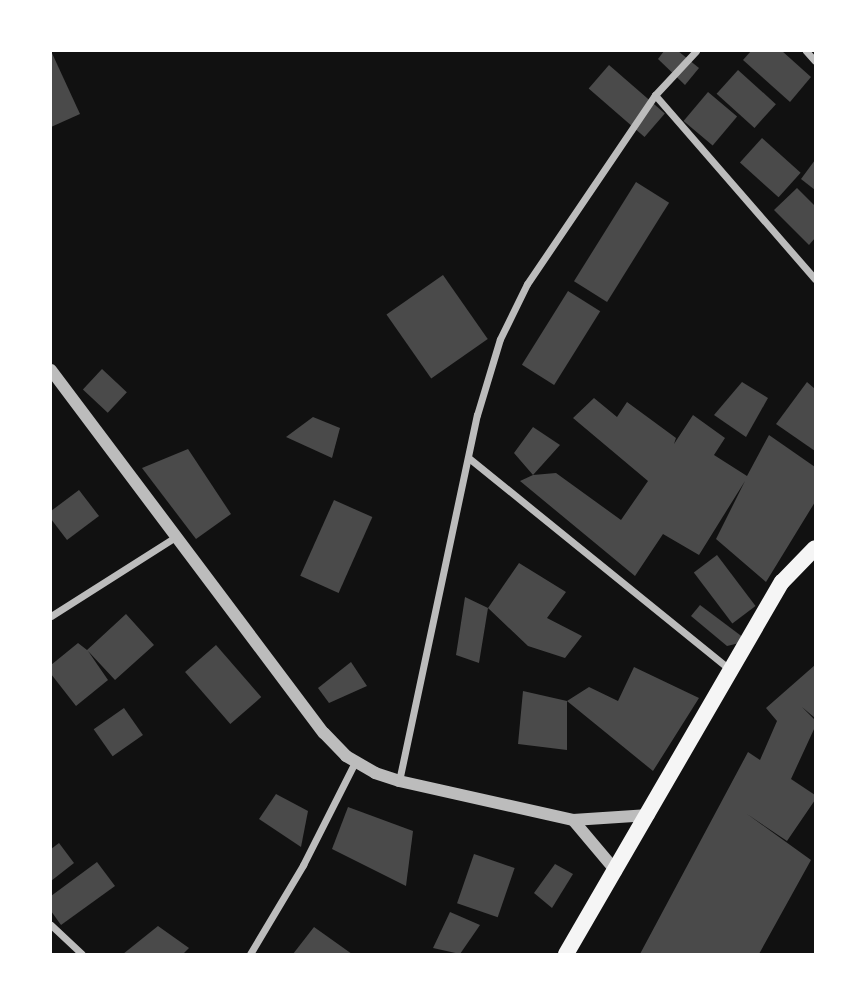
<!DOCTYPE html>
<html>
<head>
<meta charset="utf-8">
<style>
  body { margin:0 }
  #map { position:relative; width:866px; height:1005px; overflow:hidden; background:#111; font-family:Roboto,sans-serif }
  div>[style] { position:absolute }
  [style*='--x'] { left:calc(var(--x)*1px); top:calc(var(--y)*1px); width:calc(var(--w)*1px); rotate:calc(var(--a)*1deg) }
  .building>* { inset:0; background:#4a4a4a; transform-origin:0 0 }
  .minor>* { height:7px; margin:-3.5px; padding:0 3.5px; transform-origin:3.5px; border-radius:3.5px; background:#bcbcbc }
  .tertiary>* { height:12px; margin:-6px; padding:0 6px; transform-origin:6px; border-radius:6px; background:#bcbcbc }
  .primary>* { height:16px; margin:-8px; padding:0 8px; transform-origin:8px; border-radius:8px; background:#f5f5f5 }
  span { translate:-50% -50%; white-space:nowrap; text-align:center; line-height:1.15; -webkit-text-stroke:7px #fff; paint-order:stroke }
  .frame { position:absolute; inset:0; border:52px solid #fff; pointer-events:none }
</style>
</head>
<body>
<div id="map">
  <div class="building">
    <i style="clip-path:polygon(51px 51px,80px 114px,51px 127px)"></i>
    <i style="clip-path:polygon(664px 51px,678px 51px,699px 68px,685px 85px,658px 59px)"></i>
    <i style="clip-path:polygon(751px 51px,782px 51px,811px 77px,790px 102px,743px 60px)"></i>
    <i style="left:609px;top:65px;width:74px;height:31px;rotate:41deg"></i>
    <i style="left:738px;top:70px;width:51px;height:32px;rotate:42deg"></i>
    <i style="left:708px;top:92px;width:38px;height:38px;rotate:40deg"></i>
    <i style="left:762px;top:138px;width:52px;height:33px;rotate:42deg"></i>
    <i style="clip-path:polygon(815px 160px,815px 190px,801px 179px)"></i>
    <i style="left:636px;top:182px;width:39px;height:117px;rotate:32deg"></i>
    <i style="clip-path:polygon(797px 188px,815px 206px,815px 238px,809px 245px,774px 210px)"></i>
    <i style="left:443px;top:275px;width:78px;height:69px;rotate:55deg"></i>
    <i style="left:568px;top:291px;width:38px;height:87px;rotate:32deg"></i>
    <i style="left:102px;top:369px;width:34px;height:28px;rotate:43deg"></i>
    <i style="clip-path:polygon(742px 382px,768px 398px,746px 437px,714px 415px)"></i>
    <i style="clip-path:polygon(807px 382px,815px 389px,815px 451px,776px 424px)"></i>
    <i style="clip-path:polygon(594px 398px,617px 417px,627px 402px,676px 438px,674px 444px,693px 415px,725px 438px,714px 455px,747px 476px,769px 435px,815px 467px,815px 502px,766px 582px,716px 539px,745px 481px,699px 555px,663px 534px,635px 576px,520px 481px,533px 475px,514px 453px,533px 427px,560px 445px,533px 475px,556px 473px,621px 520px,648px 481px,573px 418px)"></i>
    <i style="clip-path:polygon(313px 417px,340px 428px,332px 458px,286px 437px)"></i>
    <i style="clip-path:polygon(188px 449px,231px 514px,196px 539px,142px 468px)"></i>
    <i style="clip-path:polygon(79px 490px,99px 516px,67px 540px,51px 519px,51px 511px)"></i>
    <i style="left:334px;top:500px;width:42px;height:83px;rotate:24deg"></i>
    <i style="left:717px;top:555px;width:64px;height:29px;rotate:53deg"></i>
    <i style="clip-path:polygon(519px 563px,566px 592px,547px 618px,582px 636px,565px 658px,528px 646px,488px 608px,479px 663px,456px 655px,465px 597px,488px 608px)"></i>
    <i style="clip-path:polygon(700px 605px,748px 641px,727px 646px,691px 616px)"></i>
    <i style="clip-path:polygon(126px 614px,154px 645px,115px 680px,88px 651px,108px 680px,76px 706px,51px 674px,51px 665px,78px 643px,87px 650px)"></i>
    <i style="left:216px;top:645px;width:69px;height:41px;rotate:49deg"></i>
    <i style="clip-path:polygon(351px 662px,367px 686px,329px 703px,318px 688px)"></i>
    <i style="clip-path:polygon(815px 665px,815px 718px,802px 707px,815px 720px,815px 727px,791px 779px,815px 795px,815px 800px,787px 841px,747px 814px,811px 860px,759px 954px,640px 954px,748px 752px,760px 760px,777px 721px,766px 708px)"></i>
    <i style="clip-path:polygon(634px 667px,699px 698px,653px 771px,567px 701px,589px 687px,618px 701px)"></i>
    <i style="clip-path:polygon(523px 691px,567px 701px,567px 750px,518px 744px)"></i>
    <i style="left:124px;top:708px;width:33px;height:37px;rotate:55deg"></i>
    <i style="clip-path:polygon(276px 794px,308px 811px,301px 847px,259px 819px)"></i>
    <i style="clip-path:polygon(348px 807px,413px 831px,406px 886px,332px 849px)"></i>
    <i style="clip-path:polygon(59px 843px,74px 863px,51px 881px,51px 849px)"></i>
    <i style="left:474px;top:854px;width:43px;height:52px;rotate:19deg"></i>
    <i style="clip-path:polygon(97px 862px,115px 886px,61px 925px,51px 911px,51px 896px)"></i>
    <i style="clip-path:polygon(555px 864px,573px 874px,552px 908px,534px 893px)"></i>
    <i style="clip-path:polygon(450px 912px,480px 925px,460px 954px,433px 948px)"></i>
    <i style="clip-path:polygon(158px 926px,189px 948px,183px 954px,123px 954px)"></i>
    <i style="clip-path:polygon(314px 927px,352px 954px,293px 954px)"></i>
  </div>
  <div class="minor">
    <i style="--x:806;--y:51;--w:13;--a:48"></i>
    <i style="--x:655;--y:95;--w:244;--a:49"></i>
    <i style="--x:470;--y:459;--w:336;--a:39"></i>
    <i style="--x:51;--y:616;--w:149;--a:-32.4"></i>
    <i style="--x:399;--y:781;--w:374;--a:-78"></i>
    <i style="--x:477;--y:415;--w:79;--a:-73.2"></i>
    <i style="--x:500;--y:339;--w:61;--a:-63.9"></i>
    <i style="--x:527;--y:284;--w:228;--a:-55.9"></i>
    <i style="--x:655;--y:95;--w:60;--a:-47"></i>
    <i style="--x:51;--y:925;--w:42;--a:43.1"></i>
    <i style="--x:250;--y:954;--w:104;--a:-59.2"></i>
    <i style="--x:303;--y:865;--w:115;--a:-63.2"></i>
  </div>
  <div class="tertiary">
    <i style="--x:51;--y:370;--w:454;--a:53.1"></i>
    <i style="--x:324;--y:733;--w:32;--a:46"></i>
    <i style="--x:346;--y:756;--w:34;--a:30"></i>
    <i style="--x:375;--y:773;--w:25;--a:18"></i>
    <i style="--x:399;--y:781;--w:178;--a:12.6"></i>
    <i style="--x:573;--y:820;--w:76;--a:-3.8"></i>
    <i style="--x:573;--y:820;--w:67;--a:49.9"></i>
  </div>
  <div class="primary">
    <i style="--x:566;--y:954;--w:430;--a:-59.9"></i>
    <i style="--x:782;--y:582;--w:47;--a:-45.9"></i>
  </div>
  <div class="frame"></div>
</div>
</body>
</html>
